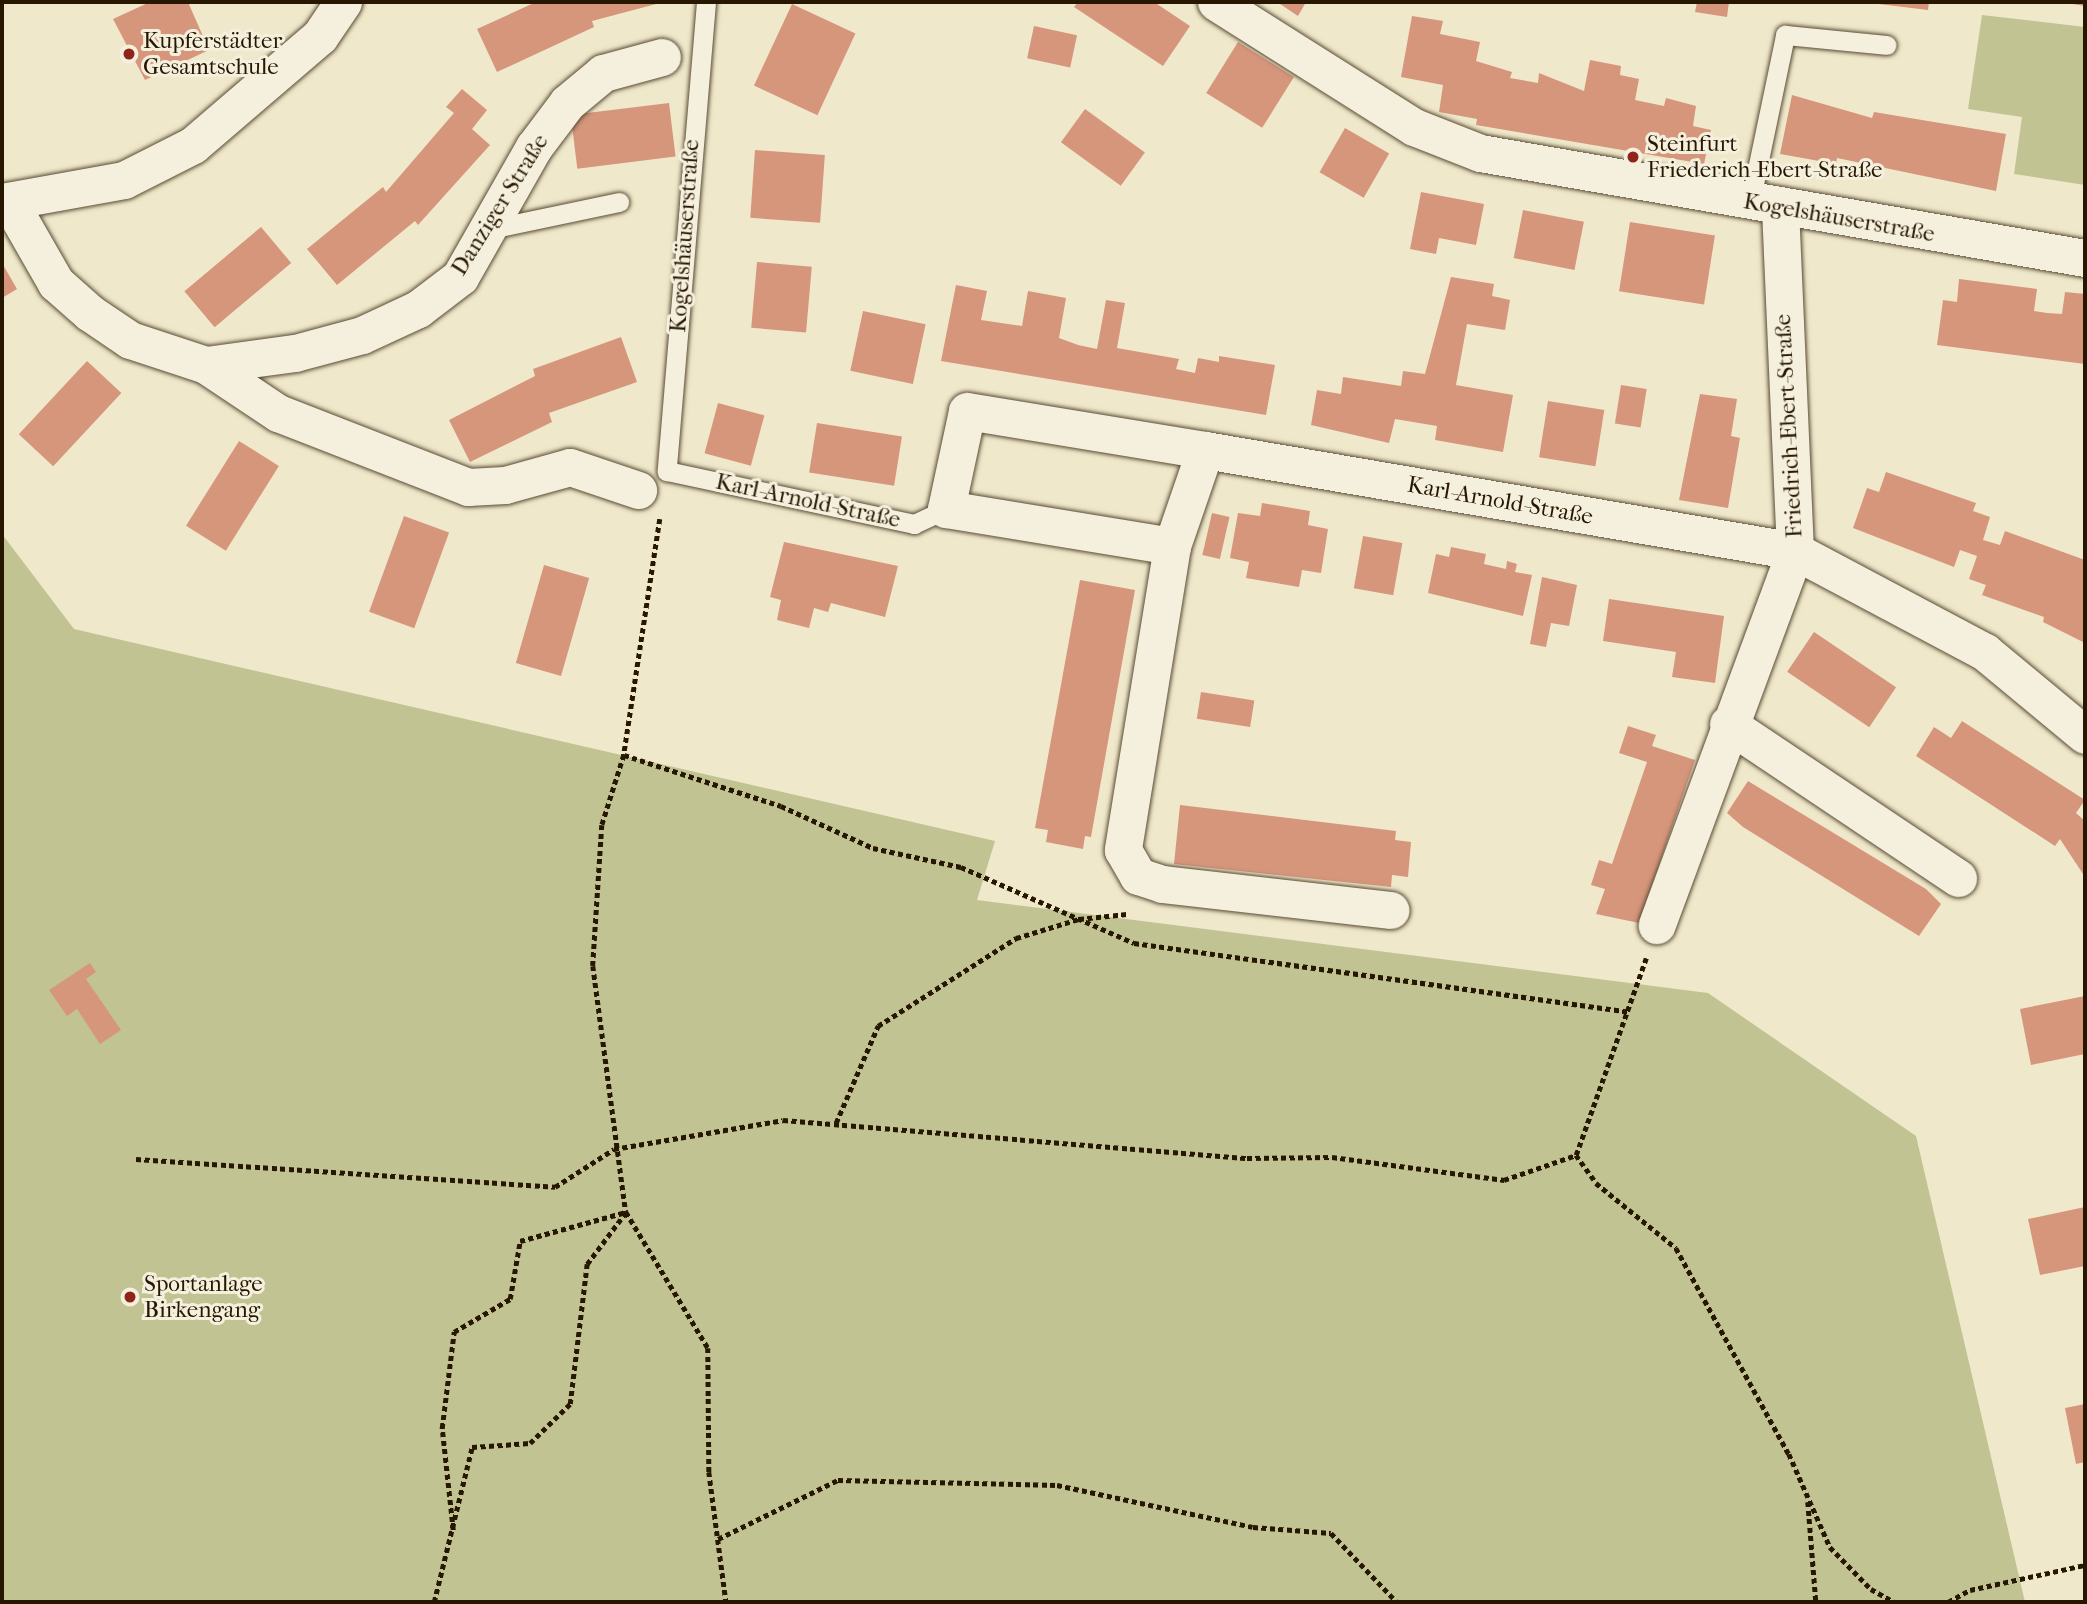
<!DOCTYPE html>
<html>
<head>
<meta charset="utf-8">
<style>
  body { margin:0 }
  #map { position:relative; width:2087px; height:1604px; overflow:hidden; background:#f0e8cb; font-family:"IM FELL French Canon",serif }
  div>[style] { position:absolute }
  [style*='--x'] { left:calc(var(--x)*1px); top:calc(var(--y)*1px); width:calc(var(--w)*1px); rotate:calc(var(--a)*1deg) }
  .green>* { inset:0; background:#c1c492 }
  .building>* { inset:0; background:#d6967c; transform-origin:0 0 }
  .path>* { height:4.5px; margin-top:-2.25px; transform-origin:0; background:repeating-linear-gradient(90deg,#271700 0 5px,transparent 0 8.5px) }
  .roads { filter:drop-shadow(0 0 2px #594b33) drop-shadow(0 0 2px #594b33) }
  .service>* { height:19px; margin:-9.5px; padding:0 9.5px; transform-origin:9.5px; border-radius:9.5px; background:#f5f0dd }
  .minor>* { height:37px; margin:-18.5px; padding:0 18.5px; transform-origin:18.5px; border-radius:18.5px; background:#f5f0dd }
  .dots>* { width:19px; height:19px; translate:-50% -50%; box-sizing:border-box; border:4px solid #f5f0dd; border-radius:50% }
  span { translate:-50% -50%; white-space:nowrap; text-align:center; line-height:1.15; -webkit-text-stroke:6px #f5f0dd; paint-order:stroke }
  .poi-label { font-size:23px; color:#271700 }
  .left { translate:0 -50%; text-align:left }
  .street-label { font-size:23px; color:#271700 }
  .frame { position:absolute; inset:0; border:4px solid #271700; pointer-events:none }
</style>
</head>
<body>
<div id="map">
  <div class="green">
    <i style="clip-path:polygon(1982px 15px,2085px 27px,2085px 185px,2014px 174px,2022px 117px,1968px 109px)"></i>
    <i style="clip-path:polygon(2px 534px,74px 629px,995px 841px,977px 900px,1708px 993px,1916px 1136px,2025px 1602px,2px 1602px)"></i>
  </div>
  <div class="building">
    <i style="clip-path:polygon(150px 2px,188px 2px,209px 50px,145px 80px,113px 19px)"></i>
    <i style="clip-path:polygon(536px 2px,660px 2px,660px 3px,592px 21px,594px 27px,497px 72px,477px 29px)"></i>
    <i style="clip-path:polygon(1078px 2px,1154px 2px,1190px 26px,1163px 66px,1074px 7px)"></i>
    <i style="clip-path:polygon(1277px 2px,1306px 2px,1298px 16px)"></i>
    <i style="clip-path:polygon(1697px 2px,1729px 2px,1727px 17px,1695px 12px)"></i>
    <i style="clip-path:polygon(1862px 2px,1929px 2px,1928px 10px)"></i>
    <i style="clip-path:polygon(2066px 2px,2085px 2px,2085px 6px,2066px 3px)"></i>
    <i style="left:792px;top:4px;width:70px;height:90px;rotate:25deg"></i>
    <i style="clip-path:polygon(1412px 16px,1443px 21px,1440px 34px,1480px 42px,1476px 61px,1512px 72px,1510px 78px,1538px 83px,1539px 73px,1584px 91px,1590px 60px,1621px 66px,1620px 75px,1639px 79px,1635px 100px,1664px 106px,1666px 98px,1696px 106px,1693px 126px,1711px 130px,1704px 164px,1476px 125px,1477px 119px,1439px 112px,1443px 85px,1401px 77px)"></i>
    <i style="left:1034px;top:26px;width:44px;height:33px;rotate:12deg"></i>
    <i style="left:1238px;top:42px;width:66px;height:60px;rotate:32deg"></i>
    <i style="clip-path:polygon(462px 89px,487px 110px,472px 129px,490px 145px,418px 225px,415px 221px,337px 285px,307px 249px,383px 187px,386px 192px,454px 113px,446px 107px)"></i>
    <i style="clip-path:polygon(1792px 95px,1872px 118px,1874px 112px,2006px 134px,1996px 191px,1837px 158px,1836px 164px,1780px 154px)"></i>
    <i style="left:669px;top:103px;width:54px;height:99px;rotate:83deg"></i>
    <i style="left:1085px;top:109px;width:74px;height:41px;rotate:36deg"></i>
    <i style="left:1345px;top:128px;width:51px;height:51px;rotate:30deg"></i>
    <i style="left:755px;top:150px;width:70px;height:68px;rotate:4deg"></i>
    <i style="clip-path:polygon(1421px 192px,1484px 204px,1476px 245px,1439px 238px,1436px 254px,1410px 249px)"></i>
    <i style="left:1523px;top:210px;width:62px;height:49px;rotate:11deg"></i>
    <i style="left:1630px;top:222px;width:86px;height:70px;rotate:9deg"></i>
    <i style="left:261px;top:227px;width:47px;height:100px;rotate:50deg"></i>
    <i style="left:757px;top:262px;width:55px;height:66px;rotate:5deg"></i>
    <i style="clip-path:polygon(2px 263px,17px 289px,2px 298px)"></i>
    <i style="clip-path:polygon(1451px 277px,1494px 284px,1492px 296px,1510px 300px,1505px 330px,1467px 324px,1456px 385px,1513px 395px,1503px 452px,1435px 440px,1437px 426px,1395px 419px,1389px 443px,1311px 425px,1317px 390px,1341px 394px,1343px 377px,1401px 386px,1403px 371px,1425px 374px)"></i>
    <i style="clip-path:polygon(1959px 279px,2037px 289px,2034px 311px,2047px 313px,2062px 314px,2065px 292px,2085px 294px,2085px 364px,1937px 345px,1943px 300px,1957px 302px)"></i>
    <i style="clip-path:polygon(956px 285px,987px 291px,981px 320px,1022px 326px,1028px 291px,1066px 298px,1059px 338px,1078px 345px,1097px 349px,1106px 300px,1125px 303px,1117px 348px,1179px 359px,1176px 369px,1195px 373px,1198px 358px,1219px 362px,1219px 356px,1275px 365px,1266px 415px,941px 361px)"></i>
    <i style="left:863px;top:311px;width:64px;height:61px;rotate:12deg"></i>
    <i style="clip-path:polygon(621px 337px,637px 382px,549px 413px,552px 422px,470px 462px,449px 420px,535px 376px,533px 369px)"></i>
    <i style="left:87px;top:361px;width:47px;height:100px;rotate:43deg"></i>
    <i style="left:1621px;top:385px;width:26px;height:39px;rotate:9deg"></i>
    <i style="clip-path:polygon(1700px 394px,1737px 399px,1731px 436px,1740px 438px,1728px 508px,1679px 500px)"></i>
    <i style="left:1548px;top:401px;width:57px;height:57px;rotate:9deg"></i>
    <i style="left:718px;top:403px;width:48px;height:52px;rotate:15deg"></i>
    <i style="left:817px;top:423px;width:86px;height:50px;rotate:9deg"></i>
    <i style="left:239px;top:441px;width:47px;height:100px;rotate:32deg"></i>
    <i style="clip-path:polygon(1886px 472px,1976px 503px,1973px 511px,1990px 517px,1983px 540px,2000px 545px,2005px 531px,2085px 560px,2085px 643px,2043px 622px,2044px 617px,1982px 595px,1986px 585px,1969px 579px,1977px 556px,1960px 550px,1954px 567px,1853px 528px,1867px 488px,1879px 492px)"></i>
    <i style="clip-path:polygon(1262px 503px,1310px 511px,1308px 525px,1328px 529px,1321px 573px,1302px 570px,1299px 587px,1246px 578px,1249px 562px,1230px 558px,1238px 513px,1260px 516px)"></i>
    <i style="left:1212px;top:513px;width:18px;height:43px;rotate:13deg"></i>
    <i style="left:404px;top:516px;width:48px;height:102px;rotate:20deg"></i>
    <i style="left:1363px;top:536px;width:40px;height:53px;rotate:10deg"></i>
    <i style="clip-path:polygon(784px 542px,898px 566px,885px 617px,831px 603px,828px 612px,814px 608px,809px 628px,777px 620px,781px 600px,770px 597px)"></i>
    <i style="clip-path:polygon(1451px 547px,1486px 554px,1484px 564px,1506px 569px,1507px 561px,1517px 564px,1515px 572px,1532px 575px,1523px 616px,1428px 593px,1436px 554px,1449px 557px)"></i>
    <i style="left:544px;top:565px;width:47px;height:102px;rotate:16deg"></i>
    <i style="clip-path:polygon(1542px 577px,1577px 585px,1569px 626px,1551px 623px,1546px 647px,1530px 644px)"></i>
    <i style="clip-path:polygon(1080px 580px,1135px 590px,1091px 837px,1085px 836px,1083px 849px,1046px 842px,1048px 830px,1035px 828px)"></i>
    <i style="clip-path:polygon(1609px 599px,1724px 616px,1715px 683px,1672px 677px,1676px 652px,1603px 641px)"></i>
    <i style="left:1814px;top:632px;width:99px;height:48px;rotate:34deg"></i>
    <i style="left:1201px;top:692px;width:54px;height:27px;rotate:9deg"></i>
    <i style="clip-path:polygon(1962px 721px,2085px 800px,2076px 813px,2085px 821px,2085px 877px,2060px 839px,2055px 846px,1916px 756px,1934px 727px,1951px 738px)"></i>
    <i style="clip-path:polygon(1628px 726px,1656px 735px,1652px 746px,1695px 760px,1639px 923px,1596px 914px,1605px 889px,1591px 885px,1599px 860px,1612px 864px,1647px 762px,1619px 753px)"></i>
    <i style="clip-path:polygon(1748px 781px,1926px 889px,1941px 904px,1919px 936px,1743px 827px,1727px 813px)"></i>
    <i style="clip-path:polygon(1180px 805px,1396px 831px,1395px 840px,1411px 842px,1408px 877px,1392px 875px,1391px 887px,1174px 864px)"></i>
    <i style="clip-path:polygon(90px 963px,96px 972px,86px 979px,121px 1030px,100px 1044px,77px 1009px,67px 1016px,49px 990px)"></i>
    <i style="clip-path:polygon(2085px 996px,2085px 1054px,2031px 1065px,2020px 1009px)"></i>
    <i style="clip-path:polygon(2085px 1207px,2085px 1266px,2040px 1275px,2028px 1219px)"></i>
    <i style="clip-path:polygon(2085px 1404px,2085px 1462px,2076px 1464px,2065px 1408px)"></i>
  </div>
  <div class="path">
    <i style="--x:660;--y:519;--w:239;--a:98.7"></i>
    <i style="--x:624;--y:755;--w:73;--a:107.4"></i>
    <i style="--x:602;--y:825;--w:141;--a:93.7"></i>
    <i style="--x:593;--y:966;--w:248;--a:82.4"></i>
    <i style="--x:626;--y:1212;--w:159;--a:58.9"></i>
    <i style="--x:708;--y:1348;--w:124;--a:89.5"></i>
    <i style="--x:709;--y:1472;--w:131;--a:82.5"></i>
    <i style="--x:624;--y:755;--w:165;--a:18"></i>
    <i style="--x:781;--y:806;--w:101;--a:24.5"></i>
    <i style="--x:873;--y:848;--w:90;--a:12.2"></i>
    <i style="--x:961;--y:867;--w:189;--a:23.7"></i>
    <i style="--x:1134;--y:943;--w:498;--a:7.9"></i>
    <i style="--x:836;--y:1123;--w:106;--a:-66.6"></i>
    <i style="--x:878;--y:1026;--w:164;--a:-32.5"></i>
    <i style="--x:1016;--y:938;--w:66;--a:-16.8"></i>
    <i style="--x:1079;--y:919;--w:48;--a:-5.9"></i>
    <i style="--x:1576;--y:1155;--w:34;--a:54"></i>
    <i style="--x:1596;--y:1183;--w:103;--a:39.1"></i>
    <i style="--x:1676;--y:1248;--w:235;--a:61.3"></i>
    <i style="--x:1789;--y:1454;--w:102;--a:66.2"></i>
    <i style="--x:1830;--y:1547;--w:59;--a:45.7"></i>
    <i style="--x:1871;--y:1589;--w:26;--a:29"></i>
    <i style="--x:1576;--y:1155;--w:209;--a:-70.4"></i>
    <i style="--x:136;--y:1159;--w:420;--a:3.8"></i>
    <i style="--x:555;--y:1187;--w:70;--a:-32.8"></i>
    <i style="--x:614;--y:1149;--w:171;--a:-9.7"></i>
    <i style="--x:783;--y:1120;--w:466;--a:4.7"></i>
    <i style="--x:1247;--y:1158;--w:85;--a:-0.7"></i>
    <i style="--x:1332;--y:1157;--w:174;--a:7.6"></i>
    <i style="--x:1504;--y:1180;--w:76;--a:-19.1"></i>
    <i style="--x:1808;--y:1502;--w:100;--a:85.4"></i>
    <i style="--x:453;--y:1530;--w:103;--a:-96.2"></i>
    <i style="--x:442;--y:1428;--w:97;--a:-82.9"></i>
    <i style="--x:454;--y:1332;--w:65;--a:-30.5"></i>
    <i style="--x:510;--y:1299;--w:59;--a:-80.2"></i>
    <i style="--x:520;--y:1241;--w:110;--a:-15.3"></i>
    <i style="--x:718;--y:1539;--w:134;--a:-26.2"></i>
    <i style="--x:838;--y:1480;--w:219;--a:1.3"></i>
    <i style="--x:1057;--y:1485;--w:200;--a:12.1"></i>
    <i style="--x:1253;--y:1527;--w:78;--a:4.4"></i>
    <i style="--x:1331;--y:1533;--w:95;--a:46.3"></i>
    <i style="--x:434;--y:1602;--w:160;--a:-76.2"></i>
    <i style="--x:472;--y:1447;--w:58;--a:-3.9"></i>
    <i style="--x:530;--y:1443;--w:56;--a:-44.3"></i>
    <i style="--x:570;--y:1404;--w:141;--a:-83.1"></i>
    <i style="--x:587;--y:1264;--w:65;--a:-53.1"></i>
    <i style="--x:1948;--y:1602;--w:25;--a:-29"></i>
    <i style="--x:1970;--y:1590;--w:118;--a:-12.3"></i>
  </div>
  <div class="roads">
    <div class="service">
      <i style="--x:706;--y:2;--w:471;--a:94.8"></i>
      <i style="--x:667;--y:471;--w:253;--a:12.1"></i>
      <i style="--x:914;--y:524;--w:35;--a:-25"></i>
      <i style="--x:1750;--y:203;--w:172;--a:-78.2"></i>
      <i style="--x:1785;--y:35;--w:102;--a:5.6"></i>
      <i style="--x:490;--y:229;--w:132;--a:-11.8"></i>
    </div>
    <div class="minor">
      <i style="--x:1216;--y:2;--w:234;--a:32.3"></i>
      <i style="--x:1414;--y:127;--w:71;--a:21.5"></i>
      <i style="--x:1480;--y:153;--w:614;--a:9.85"></i>
      <i style="--x:9;--y:201;--w:95;--a:60.2"></i>
      <i style="--x:56;--y:283;--w:45;--a:41.4"></i>
      <i style="--x:90;--y:313;--w:48;--a:34"></i>
      <i style="--x:130;--y:340;--w:80;--a:18.2"></i>
      <i style="--x:206;--y:365;--w:87;--a:33.7"></i>
      <i style="--x:278;--y:413;--w:204;--a:21.3"></i>
      <i style="--x:468;--y:487;--w:37;--a:-3"></i>
      <i style="--x:505;--y:485;--w:67;--a:-15.5"></i>
      <i style="--x:570;--y:467;--w:72;--a:18.7"></i>
      <i style="--x:2;--y:202;--w:124;--a:-10.2"></i>
      <i style="--x:124;--y:180;--w:77;--a:-26.9"></i>
      <i style="--x:193;--y:145;--w:167;--a:-40.6"></i>
      <i style="--x:320;--y:36;--w:41;--a:-55.9"></i>
      <i style="--x:1780;--y:208;--w:343;--a:87.5"></i>
      <i style="--x:1795;--y:551;--w:215;--a:28"></i>
      <i style="--x:1985;--y:652;--w:130;--a:39.7"></i>
      <i style="--x:206;--y:365;--w:90;--a:-7.7"></i>
      <i style="--x:295;--y:353;--w:69;--a:-15"></i>
      <i style="--x:362;--y:335;--w:62;--a:-24.9"></i>
      <i style="--x:418;--y:309;--w:53;--a:-37.3"></i>
      <i style="--x:460;--y:277;--w:150;--a:-60.4"></i>
      <i style="--x:534;--y:147;--w:55;--a:-53.1"></i>
      <i style="--x:567;--y:103;--w:47;--a:-39.8"></i>
      <i style="--x:603;--y:73;--w:61;--a:-15.2"></i>
      <i style="--x:1205;--y:450;--w:102;--a:109"></i>
      <i style="--x:1172;--y:546;--w:229;--a:-170.7"></i>
      <i style="--x:946;--y:509;--w:100;--a:-77.9"></i>
      <i style="--x:967;--y:411;--w:241;--a:9.3"></i>
      <i style="--x:1205;--y:450;--w:599;--a:9.71"></i>
      <i style="--x:1795;--y:551;--w:399;--a:110.3"></i>
      <i style="--x:1172;--y:546;--w:308;--a:99.2"></i>
      <i style="--x:1123;--y:850;--w:30;--a:60"></i>
      <i style="--x:1138;--y:876;--w:25;--a:18"></i>
      <i style="--x:1162;--y:884;--w:230;--a:6.5"></i>
      <i style="--x:1728;--y:724;--w:277;--a:33.8"></i>
    </div>
  </div>
  <div class="dots">
    <i style="left:129px;top:54px;background:#8f2418"></i>
    <i style="left:1633px;top:157px;background:#8f2418"></i>
    <i style="left:130px;top:1297px;background:#8f2418"></i>
  </div>
  <div class="poi-label">
    <span class="left" style="left:143px;top:54px">Kupferstädter<br>Gesamtschule</span>
    <span class="left" style="left:1647px;top:157px">Steinfurt<br>Friederich-Ebert-Straße</span>
    <span class="left" style="left:144px;top:1297px">Sportanlage<br>Birkengang</span>
  </div>
  <div class="street-label">
    <span style="left:500px;top:205px;rotate:-58deg">Danziger Straße</span>
    <span style="left:1839px;top:218px;rotate:10deg">Kogelshäuserstraße</span>
    <span style="left:685px;top:236px;rotate:-86deg">Kogelshäuserstraße</span>
    <span style="left:1789px;top:426px;rotate:-93deg">Friedrich-Ebert-Straße</span>
    <span style="left:808px;top:501px;rotate:12deg">Karl-Arnold-Straße</span>
    <span style="left:1500px;top:501px;rotate:10deg">Karl-Arnold-Straße</span>
  </div>
  <div class="frame"></div>
</div>
</body>
</html>
